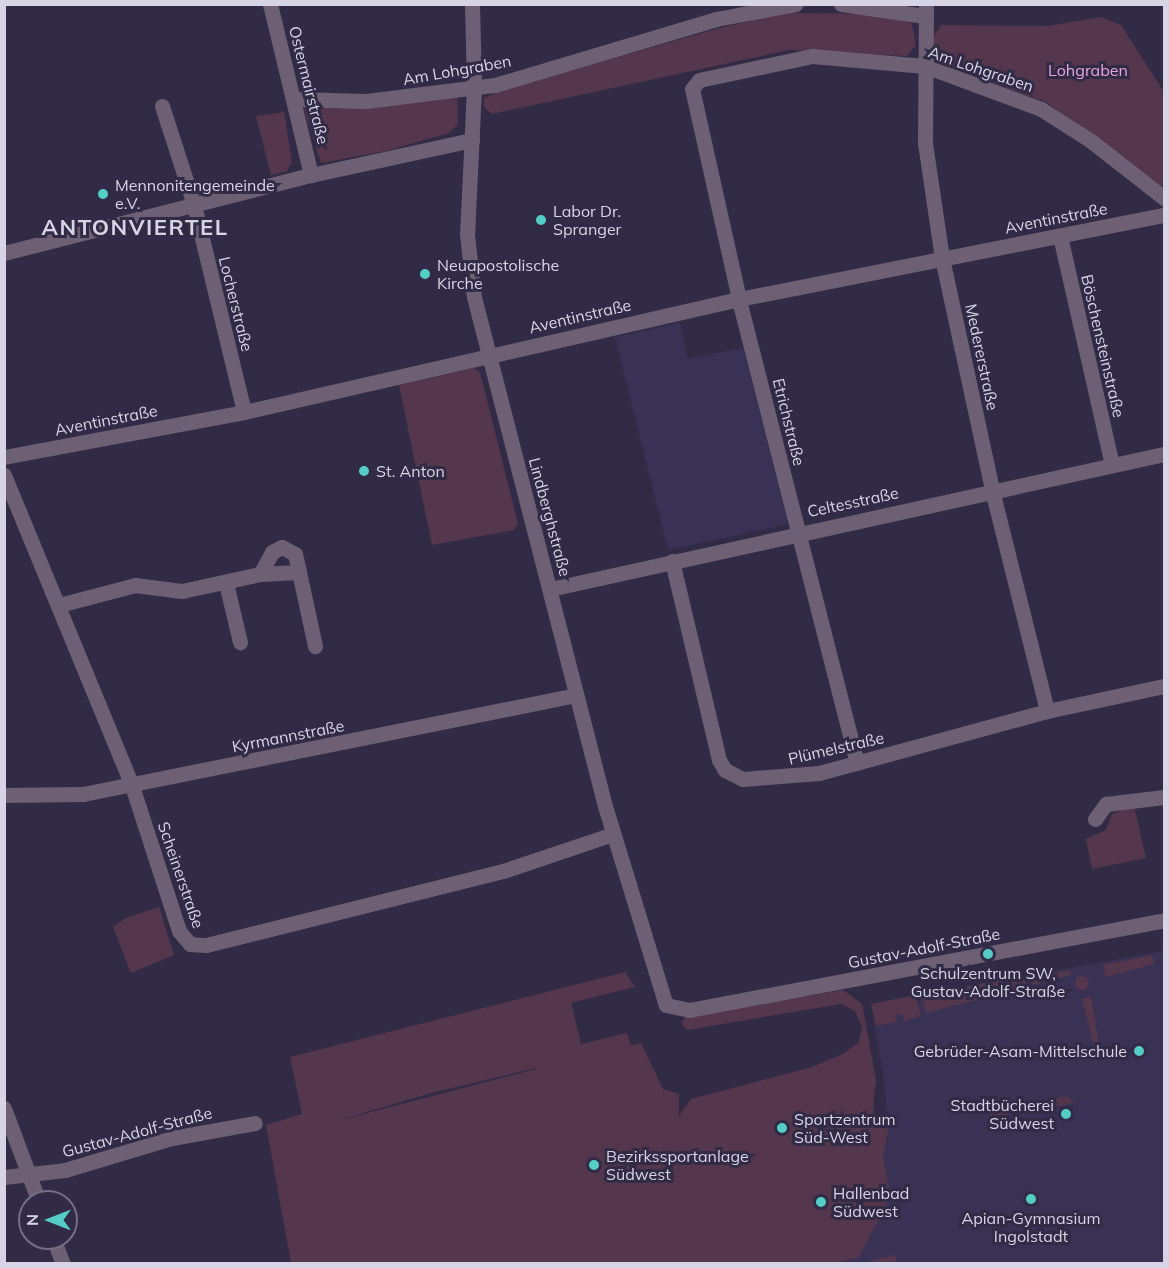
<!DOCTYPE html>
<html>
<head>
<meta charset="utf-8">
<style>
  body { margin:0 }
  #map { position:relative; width:1169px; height:1268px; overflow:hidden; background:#322b46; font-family:Mulish,sans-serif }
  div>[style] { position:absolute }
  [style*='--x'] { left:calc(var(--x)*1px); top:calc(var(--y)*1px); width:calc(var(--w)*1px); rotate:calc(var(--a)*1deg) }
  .built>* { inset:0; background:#3a3254 }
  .green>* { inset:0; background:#54364d }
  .round { border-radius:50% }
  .minor>* { height:15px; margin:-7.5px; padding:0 7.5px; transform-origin:7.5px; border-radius:7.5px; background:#6e6074 }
  .dots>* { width:16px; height:16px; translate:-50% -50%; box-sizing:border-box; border:3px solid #322b46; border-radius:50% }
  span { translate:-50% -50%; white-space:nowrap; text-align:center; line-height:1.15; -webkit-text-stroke:6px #322b46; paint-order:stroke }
  .street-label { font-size:16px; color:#d7d4e6 }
  .park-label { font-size:16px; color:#eaa4da }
  .poi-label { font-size:16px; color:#d7d4e6 }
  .left { translate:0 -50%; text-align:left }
  .right { translate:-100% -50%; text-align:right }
  .district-label { font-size:22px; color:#d7d4e6; font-weight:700; letter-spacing:1.5px }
  .frame { position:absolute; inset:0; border:6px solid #d7d4e6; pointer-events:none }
  .north { position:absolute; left:18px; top:1190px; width:60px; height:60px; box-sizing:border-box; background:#322b46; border:2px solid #746f86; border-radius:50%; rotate:270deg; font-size:16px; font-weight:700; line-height:24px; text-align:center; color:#d7d4e6 }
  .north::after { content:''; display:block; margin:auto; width:21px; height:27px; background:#54cdc7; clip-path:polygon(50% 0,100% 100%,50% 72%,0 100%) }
</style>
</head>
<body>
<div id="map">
  <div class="built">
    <i style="clip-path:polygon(680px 323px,688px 359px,743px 348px,788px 519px,784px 525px,668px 550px,615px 337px)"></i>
    <i style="clip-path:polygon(1164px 951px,1164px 1263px,838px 1264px,859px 1256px,891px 1196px,883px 1157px,889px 1128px,884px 1080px,871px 1004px)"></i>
  </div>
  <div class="green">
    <i style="clip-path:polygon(783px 13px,871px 14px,911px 20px,916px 45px,907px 56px,789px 50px,492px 114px,484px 107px,484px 98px,503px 90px,716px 29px)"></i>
    <i style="clip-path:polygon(1101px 17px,1121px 25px,1164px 92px,1164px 189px,1046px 102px,932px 61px,930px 42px,941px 25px,1047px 26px)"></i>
    <i style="clip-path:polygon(457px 97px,458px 124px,449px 133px,386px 151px,321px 163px,304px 109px)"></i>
    <i style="clip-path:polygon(284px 112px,292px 162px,287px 171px,271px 175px,256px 116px)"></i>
    <i style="clip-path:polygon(474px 368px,480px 372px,518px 524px,514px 530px,432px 545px,399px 385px)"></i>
    <i style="clip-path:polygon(1134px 806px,1146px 858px,1092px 869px,1086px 839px,1106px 830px,1112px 814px)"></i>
    <i style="clip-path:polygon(159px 907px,174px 955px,131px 973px,113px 927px,126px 918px)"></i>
    <i style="clip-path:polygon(1152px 955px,1154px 964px,1106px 977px,1103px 965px)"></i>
    <i style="clip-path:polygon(1070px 970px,1071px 975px,1032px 985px,1030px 978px)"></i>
    <i style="clip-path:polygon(evenodd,625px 972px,635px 987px,571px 1003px,581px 1044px,627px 1033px,631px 1046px,641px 1043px,663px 1089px,679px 1094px,679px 1116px,691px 1099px,812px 1067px,843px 1054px,859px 1042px,862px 1027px,855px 1011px,841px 1004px,687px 1030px,681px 1023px,685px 1017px,843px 990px,862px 1004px,876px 1079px,873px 1111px,889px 1128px,883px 1157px,891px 1196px,859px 1257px,838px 1263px,291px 1263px,266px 1125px,302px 1114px,290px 1057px,625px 972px,536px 1068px,536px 1069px,333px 1122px,431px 1093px,536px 1068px)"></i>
    <i class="round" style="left:1075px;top:976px;width:14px;height:14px"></i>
    <i style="clip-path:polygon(1023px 976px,1026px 987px,926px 1013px,921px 994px)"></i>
    <i style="clip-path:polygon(915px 995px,921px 1016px,904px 1021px,902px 1014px,895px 1015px,897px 1022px,876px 1026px,871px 1004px)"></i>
    <i style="clip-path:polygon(1091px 996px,1100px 1049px,1095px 1051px,1082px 999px)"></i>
    <i style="clip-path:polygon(1067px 1096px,1075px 1103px,991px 1118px,990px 1112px)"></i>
    <i style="clip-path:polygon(895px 1255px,897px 1263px,862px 1263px)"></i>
  </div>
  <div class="minor">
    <i style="--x:270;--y:4;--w:176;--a:76.5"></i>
    <i style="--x:472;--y:4;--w:84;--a:88.6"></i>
    <i style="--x:474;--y:88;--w:146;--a:92.7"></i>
    <i style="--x:467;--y:234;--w:63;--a:83.7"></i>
    <i style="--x:474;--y:297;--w:526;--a:75.57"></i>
    <i style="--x:605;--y:806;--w:208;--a:73"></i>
    <i style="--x:666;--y:1005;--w:24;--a:12"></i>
    <i style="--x:689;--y:1010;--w:483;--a:-10.7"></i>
    <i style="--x:841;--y:4;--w:85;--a:8.1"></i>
    <i style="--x:926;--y:4;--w:139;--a:90.4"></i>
    <i style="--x:925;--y:143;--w:116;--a:81.6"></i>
    <i style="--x:942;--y:258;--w:237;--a:77.8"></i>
    <i style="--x:992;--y:490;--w:228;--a:76"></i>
    <i style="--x:295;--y:99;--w:71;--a:1.6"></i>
    <i style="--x:366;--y:101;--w:130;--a:-7.1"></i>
    <i style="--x:495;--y:85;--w:231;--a:-16.6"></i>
    <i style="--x:716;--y:19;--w:81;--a:-10.6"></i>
    <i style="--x:162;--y:106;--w:104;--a:72.1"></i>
    <i style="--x:194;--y:205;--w:213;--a:76.4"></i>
    <i style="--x:1060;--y:236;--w:235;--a:77.2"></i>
    <i style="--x:4;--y:253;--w:317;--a:-14.3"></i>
    <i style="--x:311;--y:175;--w:165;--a:-12.3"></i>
    <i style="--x:4;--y:457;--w:244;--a:-10.6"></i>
    <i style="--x:244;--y:412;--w:508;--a:-12.86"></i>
    <i style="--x:739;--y:299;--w:433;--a:-11.2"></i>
    <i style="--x:4;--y:475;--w:336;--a:67.6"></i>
    <i style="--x:132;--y:786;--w:152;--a:72"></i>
    <i style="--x:179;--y:931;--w:17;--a:50"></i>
    <i style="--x:190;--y:944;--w:16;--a:4"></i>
    <i style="--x:206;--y:945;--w:306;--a:-14"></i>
    <i style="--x:503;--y:871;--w:116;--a:-18.6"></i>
    <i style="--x:672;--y:561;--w:204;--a:76.7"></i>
    <i style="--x:719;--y:760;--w:12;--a:59"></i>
    <i style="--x:725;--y:770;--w:20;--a:27"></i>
    <i style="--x:743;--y:779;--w:76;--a:-4.5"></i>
    <i style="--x:819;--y:773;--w:236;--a:-15.2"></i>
    <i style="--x:1047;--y:711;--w:120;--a:-12.1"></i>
    <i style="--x:260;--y:574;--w:25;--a:-61"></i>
    <i style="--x:272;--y:552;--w:11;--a:-27"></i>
    <i style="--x:282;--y:547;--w:15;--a:28"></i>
    <i style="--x:295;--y:554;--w:18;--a:77"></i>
    <i style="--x:226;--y:583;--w:61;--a:76.7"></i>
    <i style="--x:550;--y:589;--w:629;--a:-12.4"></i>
    <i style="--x:59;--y:605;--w:79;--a:-14.7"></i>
    <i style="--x:135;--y:585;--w:47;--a:7.3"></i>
    <i style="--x:182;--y:591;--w:80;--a:-12.3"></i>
    <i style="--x:260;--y:574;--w:39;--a:-3"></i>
    <i style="--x:299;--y:572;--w:76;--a:77.8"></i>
    <i style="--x:857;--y:763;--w:479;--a:-104.3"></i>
    <i style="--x:739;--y:299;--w:215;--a:-102.6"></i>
    <i style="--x:692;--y:89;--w:11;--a:-52"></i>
    <i style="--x:699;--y:80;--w:116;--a:-12"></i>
    <i style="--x:812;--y:56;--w:113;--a:5.1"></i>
    <i style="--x:925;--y:66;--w:124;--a:20.3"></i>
    <i style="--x:1041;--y:109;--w:59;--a:32.6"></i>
    <i style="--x:1091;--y:141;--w:93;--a:38"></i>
    <i style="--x:4;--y:795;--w:79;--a:-0.7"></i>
    <i style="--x:83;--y:794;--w:503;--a:-11.35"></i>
    <i style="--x:1095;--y:819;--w:19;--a:-54"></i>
    <i style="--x:1106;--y:804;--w:58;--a:-6.9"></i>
    <i style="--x:4;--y:1108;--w:100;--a:69.6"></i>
    <i style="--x:4;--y:1177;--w:61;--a:-6.5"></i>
    <i style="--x:65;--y:1170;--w:112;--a:-16.7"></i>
    <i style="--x:172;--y:1138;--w:84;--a:-10.2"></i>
    <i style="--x:53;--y:1238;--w:28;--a:69"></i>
  </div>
  <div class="dots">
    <i style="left:103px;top:194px;background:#54cdc7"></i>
    <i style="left:541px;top:220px;background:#54cdc7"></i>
    <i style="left:425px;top:274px;background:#54cdc7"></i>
    <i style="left:364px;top:471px;background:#54cdc7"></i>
    <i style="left:988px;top:954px;background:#54cdc7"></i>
    <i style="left:1139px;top:1051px;background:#54cdc7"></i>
    <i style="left:1066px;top:1114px;background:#54cdc7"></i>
    <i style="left:782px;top:1128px;background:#54cdc7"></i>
    <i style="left:594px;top:1165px;background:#54cdc7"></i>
    <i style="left:1031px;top:1199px;background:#54cdc7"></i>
    <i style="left:821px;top:1202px;background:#54cdc7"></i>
  </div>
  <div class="street-label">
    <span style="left:981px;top:69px;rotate:19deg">Am Lohgraben</span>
    <span style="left:457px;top:70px;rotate:-10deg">Am Lohgraben</span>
    <span style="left:309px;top:85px;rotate:76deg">Ostermairstraße</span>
    <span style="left:1056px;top:218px;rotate:-11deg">Aventinstraße</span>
    <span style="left:236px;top:304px;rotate:76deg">Locherstraße</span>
    <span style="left:580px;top:316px;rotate:-13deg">Aventinstraße</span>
    <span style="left:1103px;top:346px;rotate:77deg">Böschensteinstraße</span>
    <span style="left:982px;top:357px;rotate:78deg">Medererstraße</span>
    <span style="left:106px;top:420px;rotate:-11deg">Aventinstraße</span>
    <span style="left:789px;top:422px;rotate:76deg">Etrichstraße</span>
    <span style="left:853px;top:502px;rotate:-12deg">Celtesstraße</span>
    <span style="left:550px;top:517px;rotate:75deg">Lindberghstraße</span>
    <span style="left:288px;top:736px;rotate:-11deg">Kyrmannstraße</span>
    <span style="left:836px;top:748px;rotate:-13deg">Plümelstraße</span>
    <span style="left:181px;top:875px;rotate:71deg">Scheinerstraße</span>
    <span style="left:924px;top:948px;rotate:-11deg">Gustav-Adolf-Straße</span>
    <span style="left:137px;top:1132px;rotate:-15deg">Gustav-Adolf-Straße</span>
  </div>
  <div class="park-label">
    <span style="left:1088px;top:70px">Lohgraben</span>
  </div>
  <div class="poi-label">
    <span class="left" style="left:115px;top:194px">Mennonitengemeinde<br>e.V.</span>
    <span class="left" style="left:553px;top:220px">Labor Dr.<br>Spranger</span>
    <span class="left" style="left:437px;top:274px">Neuapostolische<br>Kirche</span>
    <span class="left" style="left:376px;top:471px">St. Anton</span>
    <span style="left:988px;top:982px">Schulzentrum SW,<br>Gustav-Adolf-Straße</span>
    <span class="right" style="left:1127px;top:1051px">Gebrüder-Asam-Mittelschule</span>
    <span class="right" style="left:1054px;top:1114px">Stadtbücherei<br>Südwest</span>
    <span class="left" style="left:794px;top:1128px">Sportzentrum<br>Süd-West</span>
    <span class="left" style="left:606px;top:1165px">Bezirkssportanlage<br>Südwest</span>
    <span class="left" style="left:833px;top:1202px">Hallenbad<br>Südwest</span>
    <span style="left:1031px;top:1227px">Apian-Gymnasium<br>Ingolstadt</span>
  </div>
  <div class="district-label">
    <span style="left:135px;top:228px">ANTONVIERTEL</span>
  </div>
  <div class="frame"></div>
  <div class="north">N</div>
</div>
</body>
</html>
